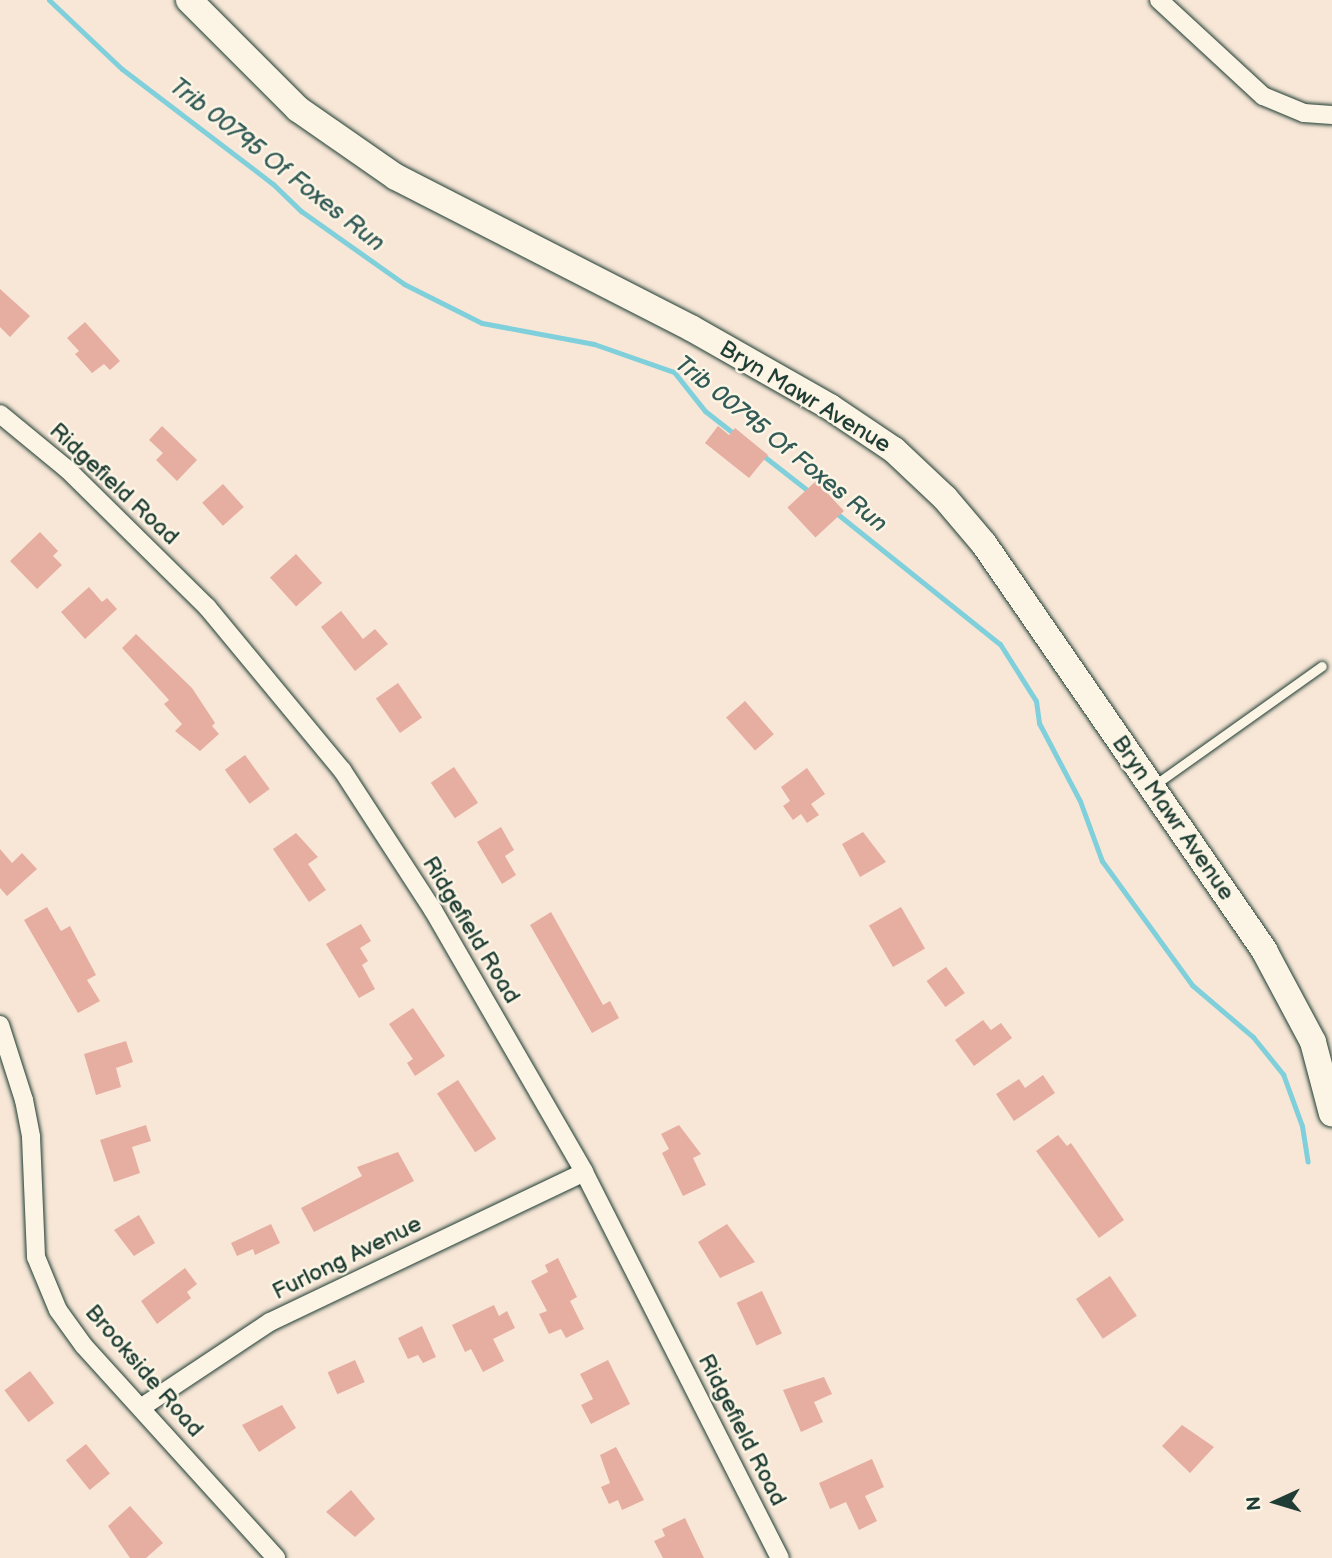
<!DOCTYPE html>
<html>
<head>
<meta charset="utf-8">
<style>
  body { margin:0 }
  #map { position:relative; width:1332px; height:1558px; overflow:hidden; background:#f8e7d7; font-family:"Balsamiq Sans",sans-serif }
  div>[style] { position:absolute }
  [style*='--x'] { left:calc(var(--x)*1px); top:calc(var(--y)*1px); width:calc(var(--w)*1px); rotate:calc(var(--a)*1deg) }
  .stream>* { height:5px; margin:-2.5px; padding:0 2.5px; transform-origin:2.5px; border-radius:2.5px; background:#80d0dc }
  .building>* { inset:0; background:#e6ada1; transform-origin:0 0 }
  .roads { filter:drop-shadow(0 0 2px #1f3d34) drop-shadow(0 0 2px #1f3d34) }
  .lane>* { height:9px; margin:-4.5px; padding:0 4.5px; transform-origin:4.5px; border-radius:4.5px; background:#fcf5e5 }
  .street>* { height:18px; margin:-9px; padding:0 9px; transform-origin:9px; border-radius:9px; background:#fcf5e5 }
  .secondary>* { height:26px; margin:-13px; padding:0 13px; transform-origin:13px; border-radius:13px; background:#fcf5e5 }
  span { translate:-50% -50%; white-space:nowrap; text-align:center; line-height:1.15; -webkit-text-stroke:5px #fcf5e5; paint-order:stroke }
  .street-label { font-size:23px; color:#1f3d34 }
  .water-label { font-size:24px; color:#325a56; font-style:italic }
  .north { position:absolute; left:1241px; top:1467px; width:70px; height:70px; -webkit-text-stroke:5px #fcf5e5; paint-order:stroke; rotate:266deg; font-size:19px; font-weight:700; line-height:28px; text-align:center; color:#1f3d34 }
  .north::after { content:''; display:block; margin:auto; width:24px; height:32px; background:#1f3d34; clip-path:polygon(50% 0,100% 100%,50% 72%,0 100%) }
</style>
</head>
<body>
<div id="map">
  <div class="stream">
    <i style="--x:49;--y:0;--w:100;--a:43.4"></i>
    <i style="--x:122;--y:69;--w:190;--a:37.3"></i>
    <i style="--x:273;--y:184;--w:39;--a:44"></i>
    <i style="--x:301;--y:211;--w:126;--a:35.3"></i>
    <i style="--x:404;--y:284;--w:87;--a:26.6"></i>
    <i style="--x:482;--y:323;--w:114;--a:10.6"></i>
    <i style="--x:594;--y:344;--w:85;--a:19.3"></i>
    <i style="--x:674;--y:372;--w:50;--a:51.5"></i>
    <i style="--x:705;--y:411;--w:39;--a:38"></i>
    <i style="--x:761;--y:454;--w:63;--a:38"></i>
    <i style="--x:835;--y:512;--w:211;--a:38.7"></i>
    <i style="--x:1000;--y:644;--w:67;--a:57.7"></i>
    <i style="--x:1036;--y:701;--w:22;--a:82"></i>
    <i style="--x:1039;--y:723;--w:88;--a:62.3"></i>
    <i style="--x:1080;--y:801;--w:64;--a:69.9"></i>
    <i style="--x:1102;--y:861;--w:153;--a:54"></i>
    <i style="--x:1192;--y:985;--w:80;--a:40.4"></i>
    <i style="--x:1253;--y:1037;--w:48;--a:51"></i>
    <i style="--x:1283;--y:1074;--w:55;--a:69.9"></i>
    <i style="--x:1302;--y:1126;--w:36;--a:81"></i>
  </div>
  <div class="building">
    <i style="clip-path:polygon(0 289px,30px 316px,10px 337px,0 327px)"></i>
    <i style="clip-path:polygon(85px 322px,120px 361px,110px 370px,104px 364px,92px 373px,75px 354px,79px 351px,67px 338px)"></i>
    <i style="clip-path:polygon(162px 426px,197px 460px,177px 481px,156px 460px,163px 453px,149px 440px)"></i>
    <i style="clip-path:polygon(718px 426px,729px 435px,735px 428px,768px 455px,749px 478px,705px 443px)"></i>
    <i style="left:816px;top:481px;width:41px;height:39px;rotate:47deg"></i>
    <i style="left:223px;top:484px;width:31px;height:28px;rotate:48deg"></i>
    <i style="clip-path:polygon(40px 532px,58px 551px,53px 556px,62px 565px,37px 589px,10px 561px)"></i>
    <i style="left:296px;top:554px;width:39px;height:35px;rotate:48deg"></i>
    <i style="clip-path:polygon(89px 587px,102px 602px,107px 598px,117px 609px,85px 639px,61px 612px)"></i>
    <i style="clip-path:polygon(341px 611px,363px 639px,375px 629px,388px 644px,355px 671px,321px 627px)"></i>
    <i style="clip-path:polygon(136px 634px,192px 688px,215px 723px,212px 726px,219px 734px,200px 751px,175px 731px,182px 724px,164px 704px,169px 700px,122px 648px)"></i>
    <i style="left:398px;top:683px;width:42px;height:27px;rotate:55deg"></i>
    <i style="left:745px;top:701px;width:44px;height:25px;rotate:49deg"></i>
    <i style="left:245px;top:755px;width:42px;height:25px;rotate:54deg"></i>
    <i style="left:454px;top:767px;width:43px;height:28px;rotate:56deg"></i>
    <i style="clip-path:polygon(807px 768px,825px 794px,811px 804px,819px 815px,807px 823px,801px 814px,793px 820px,783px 806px,790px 801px,781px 787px)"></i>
    <i style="clip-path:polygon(501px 827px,514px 850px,505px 856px,516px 875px,502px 884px,477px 842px)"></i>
    <i style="clip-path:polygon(863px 832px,886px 862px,860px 877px,842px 844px)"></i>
    <i style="clip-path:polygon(296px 833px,318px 857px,308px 864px,326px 890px,309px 902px,273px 849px)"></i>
    <i style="clip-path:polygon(0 849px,12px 863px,22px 853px,37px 869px,7px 896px,0 888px)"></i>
    <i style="clip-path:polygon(47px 907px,61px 931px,70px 926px,96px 975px,87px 980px,100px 1001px,78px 1013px,24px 920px)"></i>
    <i style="left:901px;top:907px;width:48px;height:37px;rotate:60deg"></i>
    <i style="clip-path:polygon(551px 912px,603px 1005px,610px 1001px,619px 1018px,592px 1033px,530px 925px)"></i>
    <i style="clip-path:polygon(361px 924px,371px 941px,360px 948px,368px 961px,362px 965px,375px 989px,359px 998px,326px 944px)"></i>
    <i style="left:946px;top:967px;width:32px;height:24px;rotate:54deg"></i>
    <i style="clip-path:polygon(413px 1008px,445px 1056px,415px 1076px,407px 1063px,413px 1059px,389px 1024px)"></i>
    <i style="clip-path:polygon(983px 1020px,991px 1030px,1001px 1023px,1012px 1038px,974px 1066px,955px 1040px)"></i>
    <i style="clip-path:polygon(126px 1041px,133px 1062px,116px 1068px,121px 1087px,96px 1095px,84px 1054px)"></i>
    <i style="clip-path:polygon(1043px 1075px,1055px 1093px,1014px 1121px,996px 1094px,1019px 1079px,1025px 1088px)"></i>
    <i style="left:458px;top:1080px;width:70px;height:25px;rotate:57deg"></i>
    <i style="clip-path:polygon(146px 1125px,151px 1141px,132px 1147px,140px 1173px,114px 1182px,100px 1140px)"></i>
    <i style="clip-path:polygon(679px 1125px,701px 1154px,693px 1158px,706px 1185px,683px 1196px,662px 1153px,669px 1149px,661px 1134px)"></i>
    <i style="clip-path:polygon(1058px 1135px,1067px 1146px,1071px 1143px,1124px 1220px,1099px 1238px,1036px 1151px)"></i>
    <i style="clip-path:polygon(398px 1152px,414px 1181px,314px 1232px,301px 1208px,362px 1176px,357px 1167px)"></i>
    <i style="clip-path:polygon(139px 1215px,155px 1243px,134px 1256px,114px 1230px)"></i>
    <i style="clip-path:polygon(271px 1224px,280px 1243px,255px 1255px,253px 1249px,237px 1256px,231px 1243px)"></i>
    <i style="clip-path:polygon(727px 1224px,755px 1262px,720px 1278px,698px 1242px)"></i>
    <i style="clip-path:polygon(558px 1258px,577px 1297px,570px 1301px,584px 1329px,566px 1338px,561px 1329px,549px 1334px,539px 1314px,547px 1311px,531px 1281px,548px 1272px,545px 1265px)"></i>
    <i style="clip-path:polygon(185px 1268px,197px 1284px,187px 1292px,191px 1298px,157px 1324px,141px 1301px)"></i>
    <i style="left:1110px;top:1276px;width:48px;height:41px;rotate:56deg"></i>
    <i style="left:762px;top:1291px;width:47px;height:28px;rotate:65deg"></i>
    <i style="clip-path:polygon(494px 1305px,499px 1316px,507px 1311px,515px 1328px,493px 1339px,504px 1361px,483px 1372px,471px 1349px,465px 1352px,452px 1325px)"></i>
    <i style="clip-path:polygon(422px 1326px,436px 1357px,423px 1363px,418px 1355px,408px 1359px,398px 1338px)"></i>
    <i style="left:355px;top:1360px;width:24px;height:30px;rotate:66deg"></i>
    <i style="clip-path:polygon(608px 1360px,630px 1404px,591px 1424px,581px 1405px,593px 1399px,580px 1374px)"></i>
    <i style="left:30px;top:1371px;width:40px;height:32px;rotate:53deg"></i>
    <i style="clip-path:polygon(824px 1377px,832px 1394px,814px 1402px,823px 1422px,801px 1432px,783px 1390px)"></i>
    <i style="clip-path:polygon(282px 1405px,296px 1428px,259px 1452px,242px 1425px)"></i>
    <i style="clip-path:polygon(1182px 1425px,1214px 1447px,1190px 1473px,1162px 1446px)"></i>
    <i style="left:86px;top:1444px;width:38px;height:26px;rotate:51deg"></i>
    <i style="clip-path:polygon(616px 1447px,644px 1500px,622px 1510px,618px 1500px,609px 1504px,601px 1487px,610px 1483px,600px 1455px)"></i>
    <i style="clip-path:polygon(872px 1459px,884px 1487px,865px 1496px,877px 1521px,859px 1530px,846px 1502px,830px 1509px,819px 1483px)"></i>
    <i style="clip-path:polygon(351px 1490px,375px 1519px,355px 1537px,326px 1512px)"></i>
    <i style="clip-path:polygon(130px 1506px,163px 1543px,146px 1558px,130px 1558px,108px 1526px)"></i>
    <i style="clip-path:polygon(685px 1518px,704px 1558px,663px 1558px,654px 1541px,665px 1536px,662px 1529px)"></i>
  </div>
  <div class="roads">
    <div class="lane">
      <i style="--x:1153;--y:786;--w:207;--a:-35.4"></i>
    </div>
    <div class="street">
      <i style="--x:1159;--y:0;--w:142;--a:42.7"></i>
      <i style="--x:1263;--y:96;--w:44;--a:22.5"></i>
      <i style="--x:1304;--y:113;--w:28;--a:4"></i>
      <i style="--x:0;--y:414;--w:87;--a:39.4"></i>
      <i style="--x:67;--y:469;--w:197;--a:44.6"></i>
      <i style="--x:207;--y:607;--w:212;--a:50.4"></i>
      <i style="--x:342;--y:770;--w:167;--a:57"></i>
      <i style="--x:433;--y:910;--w:302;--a:60"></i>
      <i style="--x:584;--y:1172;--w:433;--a:63.1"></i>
      <i style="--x:0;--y:1025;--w:79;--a:72.3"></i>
      <i style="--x:24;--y:1100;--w:38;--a:79"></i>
      <i style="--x:31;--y:1137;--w:120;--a:87.6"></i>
      <i style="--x:36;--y:1257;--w:57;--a:67.5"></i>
      <i style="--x:58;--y:1310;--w:44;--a:54.2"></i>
      <i style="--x:84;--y:1346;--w:286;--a:47.8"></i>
      <i style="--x:142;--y:1407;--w:154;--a:-33.6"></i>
      <i style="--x:270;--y:1322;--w:348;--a:-25.5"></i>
    </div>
    <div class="secondary">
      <i style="--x:189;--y:0;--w:154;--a:45"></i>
      <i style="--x:298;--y:109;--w:119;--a:34.8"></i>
      <i style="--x:396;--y:177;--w:331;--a:27.1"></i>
      <i style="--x:691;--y:328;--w:160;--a:29.6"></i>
      <i style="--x:830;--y:407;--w:77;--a:33.9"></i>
      <i style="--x:894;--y:450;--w:70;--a:43.3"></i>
      <i style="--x:945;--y:498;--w:60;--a:49.7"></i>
      <i style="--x:984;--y:544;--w:495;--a:55.4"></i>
      <i style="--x:1265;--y:952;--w:102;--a:61.9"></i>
      <i style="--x:1313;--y:1042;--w:74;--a:75.2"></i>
    </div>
  </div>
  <div class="street-label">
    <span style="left:805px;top:397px;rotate:31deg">Bryn Mawr Avenue</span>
    <span style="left:114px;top:484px;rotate:43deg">Ridgefield Road</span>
    <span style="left:1173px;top:818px;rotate:55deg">Bryn Mawr Avenue</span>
    <span style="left:471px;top:930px;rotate:59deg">Ridgefield Road</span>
    <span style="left:347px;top:1258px;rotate:-26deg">Furlong Avenue</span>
    <span style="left:144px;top:1371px;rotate:49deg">Brookside Road</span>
    <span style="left:742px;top:1430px;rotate:63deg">Ridgefield Road</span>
  </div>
  <div class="water-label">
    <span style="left:277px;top:165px;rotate:38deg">Trib 00795 Of Foxes Run</span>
    <span style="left:781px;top:444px;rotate:39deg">Trib 00795 Of Foxes Run</span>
  </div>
  <div class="north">N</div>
</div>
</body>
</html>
